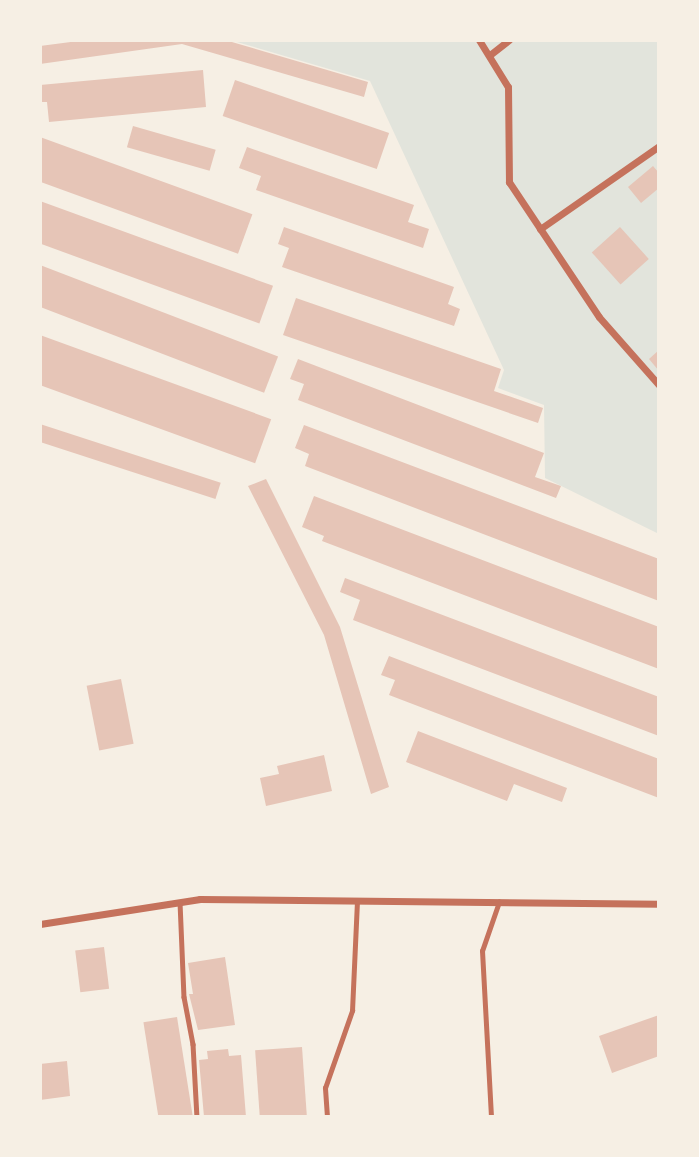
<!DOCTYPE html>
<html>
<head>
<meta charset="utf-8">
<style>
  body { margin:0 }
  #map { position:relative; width:699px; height:1157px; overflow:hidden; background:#f6efe4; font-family:"Exo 2",sans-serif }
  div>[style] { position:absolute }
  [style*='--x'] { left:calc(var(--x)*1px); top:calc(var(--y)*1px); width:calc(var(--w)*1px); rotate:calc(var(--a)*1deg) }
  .green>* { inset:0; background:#e2e4dc }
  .building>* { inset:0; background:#e6c5b7; transform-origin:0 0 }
  .service>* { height:4.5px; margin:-2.25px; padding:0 2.25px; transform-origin:2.25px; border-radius:2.25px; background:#c5725c }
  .minor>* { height:7px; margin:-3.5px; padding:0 3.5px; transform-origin:3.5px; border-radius:3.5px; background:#c5725c }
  span { translate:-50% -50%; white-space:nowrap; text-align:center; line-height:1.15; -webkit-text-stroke:5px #f6efe4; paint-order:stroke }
  .frame { position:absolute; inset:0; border:42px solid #f6efe4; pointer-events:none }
</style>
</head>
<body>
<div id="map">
  <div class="green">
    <i style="clip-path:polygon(230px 40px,659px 40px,659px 534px,545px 478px,544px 405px,498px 388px,504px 370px,370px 81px)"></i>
  </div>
  <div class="building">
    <i style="clip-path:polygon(86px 40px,225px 40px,368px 82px,364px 97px,182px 44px,40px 64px,40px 46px)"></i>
    <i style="clip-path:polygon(203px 70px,206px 107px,49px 122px,47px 102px,40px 102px,40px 85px)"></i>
    <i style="left:235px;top:80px;width:163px;height:38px;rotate:19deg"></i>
    <i style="left:133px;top:126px;width:86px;height:22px;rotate:16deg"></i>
    <i style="left:40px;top:137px;width:226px;height:42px;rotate:20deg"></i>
    <i style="clip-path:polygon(247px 147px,414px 205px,408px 222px,429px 229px,423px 248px,256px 190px,261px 176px,239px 168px)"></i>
    <i style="clip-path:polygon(653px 166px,659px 173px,659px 188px,641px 203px,628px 187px)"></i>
    <i style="left:40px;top:201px;width:248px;height:40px;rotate:20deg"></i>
    <i style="clip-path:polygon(284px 227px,454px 287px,448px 304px,460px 309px,454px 326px,282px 267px,289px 248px,278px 244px)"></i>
    <i style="left:620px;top:227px;width:43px;height:38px;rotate:48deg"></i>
    <i style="left:40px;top:265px;width:255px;height:39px;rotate:21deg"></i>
    <i style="clip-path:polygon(296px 298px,501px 369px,494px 391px,543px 408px,538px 423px,283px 335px)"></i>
    <i style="left:40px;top:335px;width:246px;height:47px;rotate:20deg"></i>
    <i style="clip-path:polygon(659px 350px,659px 371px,649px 359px)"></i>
    <i style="clip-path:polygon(298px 359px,544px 453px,535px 477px,561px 486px,556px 498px,298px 400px,304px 384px,290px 379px)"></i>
    <i style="left:40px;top:424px;width:190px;height:17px;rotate:18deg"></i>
    <i style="clip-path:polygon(304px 425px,659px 559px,659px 601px,305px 466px,309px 454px,295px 448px)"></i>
    <i style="clip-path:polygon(266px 479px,340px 627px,389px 787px,371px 794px,324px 635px,248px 486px)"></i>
    <i style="clip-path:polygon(314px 496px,659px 627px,659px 669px,322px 541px,324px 536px,302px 527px)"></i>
    <i style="clip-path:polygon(345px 578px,659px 697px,659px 736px,353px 620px,360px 600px,340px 592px)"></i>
    <i style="clip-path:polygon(389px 656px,659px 759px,659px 798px,389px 695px,395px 680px,381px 675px)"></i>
    <i style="left:121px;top:679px;width:66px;height:35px;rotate:79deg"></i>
    <i style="clip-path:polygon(418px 731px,567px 788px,562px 802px,514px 784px,507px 801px,406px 762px)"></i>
    <i style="clip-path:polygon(324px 755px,332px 791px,266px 806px,260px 778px,279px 774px,277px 766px)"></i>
    <i style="left:104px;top:947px;width:42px;height:29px;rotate:83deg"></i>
    <i style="clip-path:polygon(225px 957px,235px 1025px,198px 1030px,189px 994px,193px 994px,188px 963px)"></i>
    <i style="clip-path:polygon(659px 1015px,659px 1056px,612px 1073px,599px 1036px)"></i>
    <i style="left:177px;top:1017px;width:101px;height:34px;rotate:81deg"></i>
    <i style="left:302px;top:1047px;width:70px;height:47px;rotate:86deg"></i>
    <i style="clip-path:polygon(228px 1049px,229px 1056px,241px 1055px,246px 1117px,204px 1117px,199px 1060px,208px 1059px,207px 1051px)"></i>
    <i style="clip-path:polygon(67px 1061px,70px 1096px,40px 1100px,40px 1064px)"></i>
  </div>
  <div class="service">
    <i style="--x:180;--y:902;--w:95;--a:87.6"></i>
    <i style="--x:184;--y:997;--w:48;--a:79.2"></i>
    <i style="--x:193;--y:1044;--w:73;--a:86.9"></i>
    <i style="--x:327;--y:1117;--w:29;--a:-94"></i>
    <i style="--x:325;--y:1088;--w:82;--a:-70.7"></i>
    <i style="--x:352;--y:1011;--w:110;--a:-87.4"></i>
    <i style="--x:491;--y:1117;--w:166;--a:-93.1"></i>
    <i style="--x:482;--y:951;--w:52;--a:-70.9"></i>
  </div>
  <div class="minor">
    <i style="--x:479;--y:40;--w:55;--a:58.3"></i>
    <i style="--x:508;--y:87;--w:95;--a:89.4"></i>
    <i style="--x:509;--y:182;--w:162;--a:56.3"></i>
    <i style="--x:599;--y:317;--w:91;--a:48.6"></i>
    <i style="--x:491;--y:54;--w:23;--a:-38"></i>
    <i style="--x:540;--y:229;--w:145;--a:-34.9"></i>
    <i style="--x:40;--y:924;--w:162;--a:-8.9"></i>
    <i style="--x:200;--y:899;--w:459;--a:0.6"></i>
  </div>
  <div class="frame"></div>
</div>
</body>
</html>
